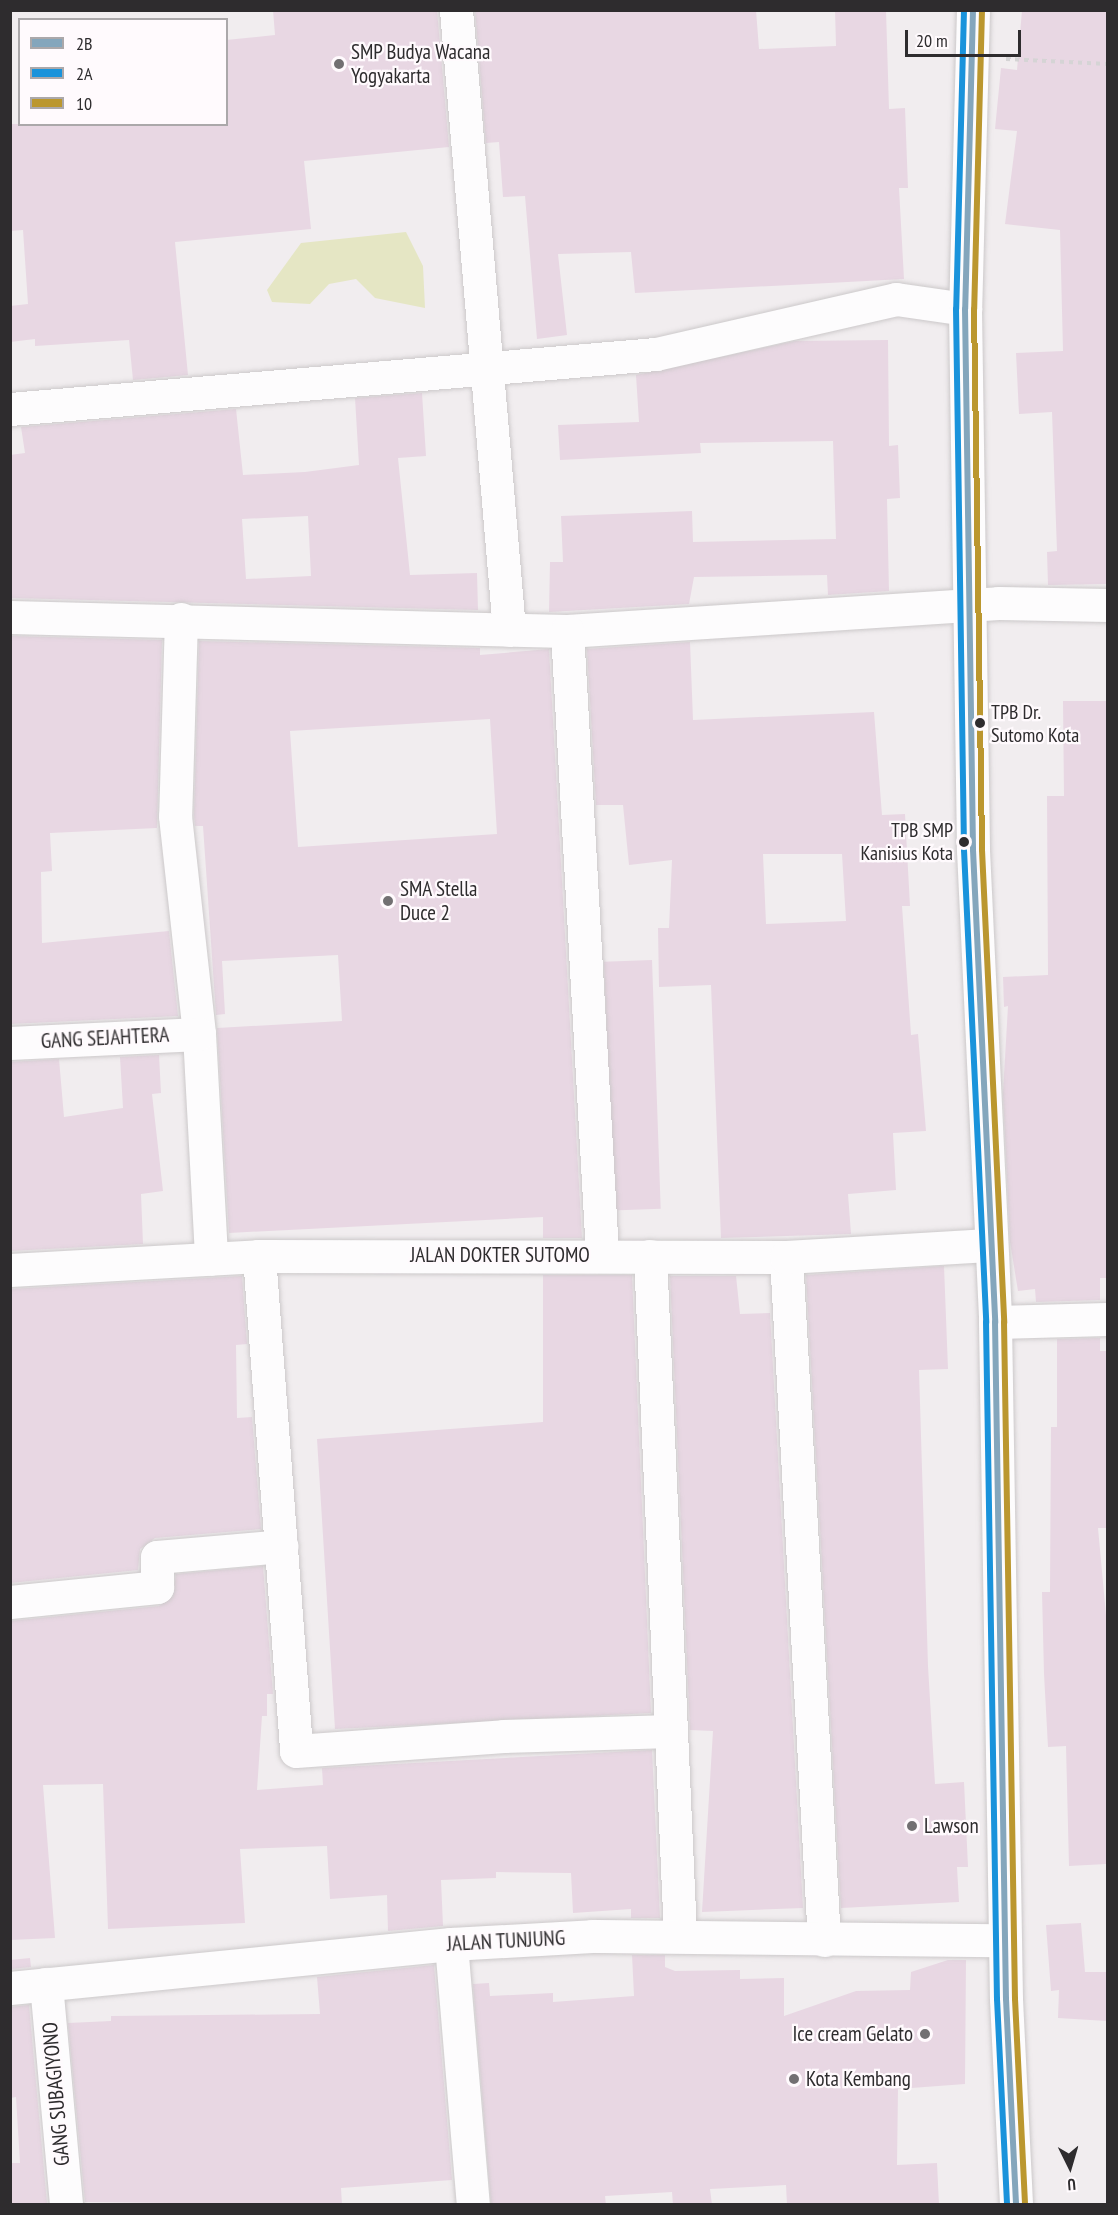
<!DOCTYPE html>
<html>
<head>
<meta charset="utf-8">
<style>
  body { margin:0 }
  #map { position:relative; width:1118px; height:2215px; overflow:hidden; background:#f1edef; font-family:"PT Sans Narrow",sans-serif }
  div>[style] { position:absolute }
  [style*='--x'] { left:calc(var(--x)*1px); top:calc(var(--y)*1px); width:calc(var(--w)*1px); rotate:calc(var(--a)*1deg) }
  .green>* { inset:0; background:#e5e6c4 }
  .building>* { inset:0; background:#e8d7e3; transform-origin:0 0 }
  .path>* { height:4px; margin-top:-2px; transform-origin:0; background:repeating-linear-gradient(90deg,#d5d4d5 0 4.5px,transparent 0 9px) }
  .roads { filter:drop-shadow(0 0 2px #ccc9ca) drop-shadow(0 0 2px #ccc9ca) }
  .minor>* { height:33px; margin:-16.5px; padding:0 16.5px; transform-origin:16.5px; border-radius:16.5px; background:#fdfcfd }
  .major>* { height:33px; margin:-16.5px; padding:0 16.5px; transform-origin:16.5px; border-radius:16.5px; background:#fdfcfd }
  .bus-1>* { height:6px; margin:-3px; padding:0 3px; transform-origin:3px; border-radius:3px; background:#84a6bc }
  .bus-2>* { height:6px; margin:-3px; padding:0 3px; transform-origin:3px; border-radius:3px; background:#1a93db }
  .bus-3>* { height:6px; margin:-3px; padding:0 3px; transform-origin:3px; border-radius:3px; background:#bb972f }
  .dots>* { width:16px; height:16px; translate:-50% -50%; box-sizing:border-box; border:3px solid #fffafd; border-radius:50% }
  span { translate:-50% -50%; white-space:nowrap; text-align:center; line-height:1.15; -webkit-text-stroke:4.5px #fffafd; paint-order:stroke }
  .bus-label { font-size:20px; color:#2e2c2e }
  .left { translate:0 -50%; text-align:left }
  .right { translate:-100% -50%; text-align:right }
  .poi-label { font-size:21px; color:#2e2c2e }
  .street-label { font-size:21px; color:#2e2c2e }
  .frame { position:absolute; inset:0; border:12px solid #2e2c2e; pointer-events:none }
  .legend { position:absolute; left:18px; top:18px; width:210px; height:108px; box-sizing:border-box; background:#fffafd; border:2px solid #aba8aa; margin:0; padding:8px 10px; list-style:none; font-size:18px; color:#2e2c2e }
  .legend li { display:flex; align-items:center; gap:12px; height:30px }
  .legend b { width:30px; border:2px solid #aba8aa }
  .north { position:absolute; left:1040px; top:2137px; width:60px; height:60px; -webkit-text-stroke:4px #fffafd; paint-order:stroke; rotate:175deg; font-size:16px; font-weight:700; line-height:24px; text-align:center; color:#2e2c2e }
  .north::after { content:''; display:block; margin:auto; width:21px; height:27px; background:#2e2c2e; clip-path:polygon(50% 0,100% 100%,50% 72%,0 100%) }
  .scale { position:absolute; left:905px; top:30px; width:116px; height:27px; box-sizing:border-box; border:3px solid #2e2c2e; border-top:0; padding-left:8px; font-size:18px; line-height:21px; white-space:nowrap; color:#2e2c2e; -webkit-text-stroke:4px #fffafd; paint-order:stroke }
</style>
</head>
<body>
<div id="map">
  <div class="green">
    <i style="clip-path:polygon(406px 232px,423px 266px,425px 308px,375px 298px,356px 279px,329px 284px,310px 304px,272px 302px,267px 290px,301px 243px)"></i>
  </div>
  <div class="building">
    <i style="clip-path:polygon(273px 10px,437px 10px,449px 147px,304px 161px,311px 229px,175px 242px,188px 375px,133px 380px,129px 340px,35px 346px,35px 339px,10px 342px,10px 306px,28px 304px,23px 230px,10px 231px,10px 124px,226px 124px,226px 40px,275px 35px)"></i>
    <i style="clip-path:polygon(475px 10px,756px 10px,759px 49px,836px 46px,835px 10px,886px 10px,889px 109px,905px 108px,908px 188px,899px 188px,904px 279px,635px 293px,631px 252px,558px 254px,567px 335px,537px 339px,525px 196px,503px 197px,499px 142px,486px 143px)"></i>
    <i style="clip-path:polygon(1022px 10px,1107px 10px,1107px 584px,1048px 585px,1047px 552px,1057px 551px,1052px 412px,1019px 414px,1016px 353px,1063px 351px,1060px 230px,1005px 224px,1017px 131px,995px 129px,1001px 68px,1017px 70px)"></i>
    <i style="clip-path:polygon(888px 340px,889px 446px,898px 445px,900px 498px,887px 499px,889px 591px,828px 595px,827px 575px,694px 577px,689px 604px,549px 612px,550px 562px,563px 562px,561px 516px,692px 511px,693px 542px,836px 539px,833px 441px,700px 443px,701px 453px,560px 460px,558px 425px,639px 422px,636px 375px,795px 341px)"></i>
    <i style="clip-path:polygon(evenodd,422px 393px,426px 456px,398px 458px,410px 575px,477px 573px,478px 610px,10px 598px,10px 455px,25px 453px,21px 427px,236px 409px,243px 475px,305px 472px,359px 465px,355px 398px,422px 393px,308px 516px,311px 576px,246px 579px,242px 519px,308px 516px)"></i>
    <i style="clip-path:polygon(10px 636px,162px 640px,157px 828px,50px 833px,52px 871px,41px 872px,42px 943px,169px 931px,178px 1016px,10px 1024px)"></i>
    <i style="clip-path:polygon(evenodd,199px 641px,480px 648px,480px 655px,549px 649px,582px 1238px,543px 1238px,543px 1217px,229px 1233px,217px 1028px,342px 1021px,338px 955px,222px 961px,225px 1014px,216px 1015px,203px 826px,195px 826px,194px 815px,199px 641px,490px 719px,497px 834px,298px 847px,290px 731px,490px 719px)"></i>
    <i style="clip-path:polygon(evenodd,690px 642px,693px 720px,874px 712px,882px 815px,905px 814px,910px 906px,902px 906px,911px 1035px,918px 1034px,926px 1131px,893px 1133px,896px 1190px,848px 1194px,851px 1234px,721px 1238px,711px 985px,659px 987px,658px 928px,669px 928px,672px 860px,629px 865px,623px 805px,596px 805px,587px 649px,690px 642px,763px 854px,842px 854px,846px 921px,766px 924px,763px 854px)"></i>
    <i style="clip-path:polygon(1063px 701px,1107px 701px,1107px 1278px,1100px 1278px,1100px 1300px,1036px 1302px,1035px 1289px,1018px 1291px,1010px 1242px,1003px 1093px,1008px 1006px,1004px 1007px,1003px 977px,1048px 975px,1047px 796px,1064px 796px)"></i>
    <i style="left:652px;top:960px;width:249px;height:48px;rotate:88deg"></i>
    <i style="clip-path:polygon(159px 1055px,161px 1093px,152px 1094px,163px 1191px,141px 1194px,143px 1244px,10px 1251px,10px 1062px,59px 1059px,64px 1117px,123px 1108px,120px 1057px)"></i>
    <i style="clip-path:polygon(944px 1266px,948px 1369px,919px 1370px,928px 1666px,935px 1784px,964px 1782px,968px 1867px,957px 1867px,959px 1902px,841px 1908px,806px 1275px)"></i>
    <i style="clip-path:polygon(543px 1275px,632px 1275px,651px 1713px,335px 1729px,317px 1439px,543px 1422px)"></i>
    <i style="clip-path:polygon(242px 1276px,247px 1344px,236px 1345px,237px 1418px,252px 1417px,261px 1529px,155px 1538px,140px 1549px,138px 1570px,10px 1583px,10px 1289px)"></i>
    <i style="clip-path:polygon(670px 1276px,736px 1276px,740px 1314px,770px 1313px,803px 1908px,702px 1912px,713px 1731px,690px 1730px)"></i>
    <i style="clip-path:polygon(1100px 1338px,1100px 1351px,1107px 1351px,1107px 1528px,1098px 1528px,1107px 1626px,1106px 1864px,1069px 1866px,1066px 1746px,1048px 1747px,1044px 1674px,1042px 1592px,1050px 1592px,1051px 1427px,1057px 1427px,1057px 1339px)"></i>
    <i style="clip-path:polygon(263px 1566px,273px 1694px,267px 1694px,267px 1716px,262px 1716px,257px 1790px,323px 1785px,322px 1768px,652px 1750px,660px 1918px,631px 1918px,631px 1909px,573px 1913px,571px 1873px,496px 1872px,496px 1878px,441px 1880px,443px 1926px,388px 1931px,387px 1895px,330px 1899px,327px 1846px,240px 1849px,245px 1923px,108px 1929px,103px 1784px,43px 1785px,55px 1938px,10px 1940px,10px 1621px,159px 1606px,173px 1596px,176px 1574px)"></i>
    <i style="clip-path:polygon(1081px 1923px,1085px 1972px,1107px 1972px,1107px 2021px,1058px 2018px,1059px 1990px,1051px 1991px,1046px 1925px)"></i>
    <i style="clip-path:polygon(632px 1955px,665px 1955px,665px 1967px,675px 1971px,740px 1970px,740px 1979px,784px 1978px,784px 2016px,856px 1991px,910px 1990px,911px 1972px,948px 1960px,966px 1960px,965px 2084px,898px 2089px,897px 2165px,937px 2163px,939px 2205px,787px 2205px,786px 2185px,710px 2189px,712px 2205px,673px 2205px,672px 2192px,605px 2196px,606px 2205px,491px 2205px,473px 1984px,489px 1983px,490px 1996px,553px 1993px,553px 2002px,634px 1996px)"></i>
    <i style="left:30px;top:1958px;width:9px;height:20px;rotate:84deg"></i>
    <i style="clip-path:polygon(434px 1965px,452px 2180px,341px 2188px,342px 2205px,85px 2202px,68px 2023px,111px 2021px,111px 2016px,320px 2014px,317px 1977px)"></i>
    <i style="clip-path:polygon(29px 2005px,47px 2203px,10px 2205px,10px 2163px,20px 2163px,16px 2097px,10px 2098px,10px 2007px)"></i>
  </div>
  <div class="path">
    <i style="--x:1006;--y:59;--w:102;--a:2.8"></i>
  </div>
  <div class="roads">
    <div class="minor">
      <i style="--x:456;--y:10;--w:622;--a:85.11"></i>
      <i style="--x:10;--y:409;--w:648;--a:-4.87"></i>
      <i style="--x:656;--y:354;--w:246;--a:-12.9"></i>
      <i style="--x:896;--y:299;--w:70;--a:8.2"></i>
      <i style="--x:10;--y:617;--w:557;--a:1.44"></i>
      <i style="--x:567;--y:631;--w:432;--a:-3.7"></i>
      <i style="--x:998;--y:603;--w:110;--a:1"></i>
      <i style="--x:181;--y:619;--w:197;--a:91.7"></i>
      <i style="--x:175;--y:816;--w:219;--a:83.7"></i>
      <i style="--x:199;--y:1034;--w:225;--a:86.9"></i>
      <i style="--x:567;--y:631;--w:624;--a:86.78"></i>
      <i style="--x:10;--y:1043;--w:189;--a:-2.7"></i>
      <i style="--x:259;--y:1256;--w:496;--a:85.7"></i>
      <i style="--x:296;--y:1751;--w:208;--a:-4.1"></i>
      <i style="--x:503;--y:1736;--w:168;--a:-1.7"></i>
      <i style="--x:650;--y:1256;--w:680;--a:87.47"></i>
      <i style="--x:786;--y:1257;--w:684;--a:86.82"></i>
      <i style="--x:10;--y:1270;--w:249;--a:-3.2"></i>
      <i style="--x:259;--y:1256;--w:527;--a:0.11"></i>
      <i style="--x:786;--y:1257;--w:203;--a:-3.4"></i>
      <i style="--x:995;--y:1322;--w:113;--a:-1.5"></i>
      <i style="--x:10;--y:1602;--w:148;--a:-5.8"></i>
      <i style="--x:157;--y:1587;--w:30;--a:-90"></i>
      <i style="--x:157;--y:1557;--w:125;--a:-5"></i>
      <i style="--x:451;--y:1944;--w:261;--a:85.2"></i>
      <i style="--x:46;--y:1984;--w:221;--a:84.8"></i>
      <i style="--x:10;--y:1988;--w:443;--a:-5.7"></i>
      <i style="--x:451;--y:1944;--w:141;--a:-3.2"></i>
      <i style="--x:592;--y:1936;--w:412;--a:0.6"></i>
    </div>
    <div class="major">
      <i style="--x:973;--y:10;--w:299;--a:91.5"></i>
      <i style="--x:965;--y:309;--w:541;--a:89.15"></i>
      <i style="--x:973;--y:850;--w:473;--a:87.3"></i>
      <i style="--x:995;--y:1322;--w:677;--a:89.07"></i>
      <i style="--x:1006;--y:1999;--w:205;--a:87.2"></i>
    </div>
  </div>
  <div class="bus-1">
    <i style="--x:973;--y:10;--w:299;--a:91.5"></i>
    <i style="--x:965;--y:309;--w:541;--a:89.15"></i>
    <i style="--x:973;--y:850;--w:473;--a:87.3"></i>
    <i style="--x:995;--y:1322;--w:677;--a:89.07"></i>
    <i style="--x:1006;--y:1999;--w:205;--a:87.2"></i>
  </div>
  <div class="bus-2">
    <i style="--x:964;--y:10;--w:299;--a:91.5"></i>
    <i style="--x:956;--y:309;--w:541;--a:89.15"></i>
    <i style="--x:964;--y:850;--w:473;--a:87.3"></i>
    <i style="--x:986;--y:1322;--w:677;--a:89.07"></i>
    <i style="--x:997;--y:1999;--w:205;--a:87.2"></i>
  </div>
  <div class="bus-3">
    <i style="--x:982;--y:10;--w:299;--a:91.5"></i>
    <i style="--x:974;--y:309;--w:541;--a:89.15"></i>
    <i style="--x:982;--y:850;--w:473;--a:87.3"></i>
    <i style="--x:1004;--y:1322;--w:677;--a:89.07"></i>
    <i style="--x:1015;--y:1999;--w:205;--a:87.2"></i>
  </div>
  <div class="dots">
    <i style="left:339px;top:64px;background:#727072"></i>
    <i style="left:980px;top:723px;background:#2e2c2e"></i>
    <i style="left:964px;top:842px;background:#2e2c2e"></i>
    <i style="left:388px;top:901px;background:#727072"></i>
    <i style="left:912px;top:1826px;background:#727072"></i>
    <i style="left:925px;top:2034px;background:#727072"></i>
    <i style="left:794px;top:2079px;background:#727072"></i>
  </div>
  <div class="bus-label">
    <span class="left" style="left:991px;top:724px">TPB Dr.<br>Sutomo Kota</span>
    <span class="right" style="left:953px;top:842px">TPB SMP<br>Kanisius Kota</span>
  </div>
  <div class="poi-label">
    <span class="left" style="left:351px;top:64px">SMP Budya Wacana<br>Yogyakarta</span>
    <span class="left" style="left:400px;top:901px">SMA Stella<br>Duce 2</span>
    <span class="left" style="left:924px;top:1826px">Lawson</span>
    <span class="right" style="left:913px;top:2034px">Ice cream Gelato</span>
    <span class="left" style="left:806px;top:2079px">Kota Kembang</span>
  </div>
  <div class="street-label">
    <span style="left:105px;top:1038px;rotate:-3deg">GANG SEJAHTERA</span>
    <span style="left:500px;top:1255px">JALAN DOKTER SUTOMO</span>
    <span style="left:506px;top:1941px;rotate:-3deg">JALAN TUNJUNG</span>
    <span style="left:56px;top:2094px;rotate:-95deg">GANG SUBAGIYONO</span>
  </div>
  <div class="frame"></div>
  <ul class="legend">
  <li><b style="height:8px;background:#84a6bc"></b>2B</li>
  <li><b style="height:8px;background:#1a93db"></b>2A</li>
  <li><b style="height:8px;background:#bb972f"></b>10</li>
  </ul>
  <div class="north">U</div>
  <div class="scale">20 m</div>
</div>
</body>
</html>
